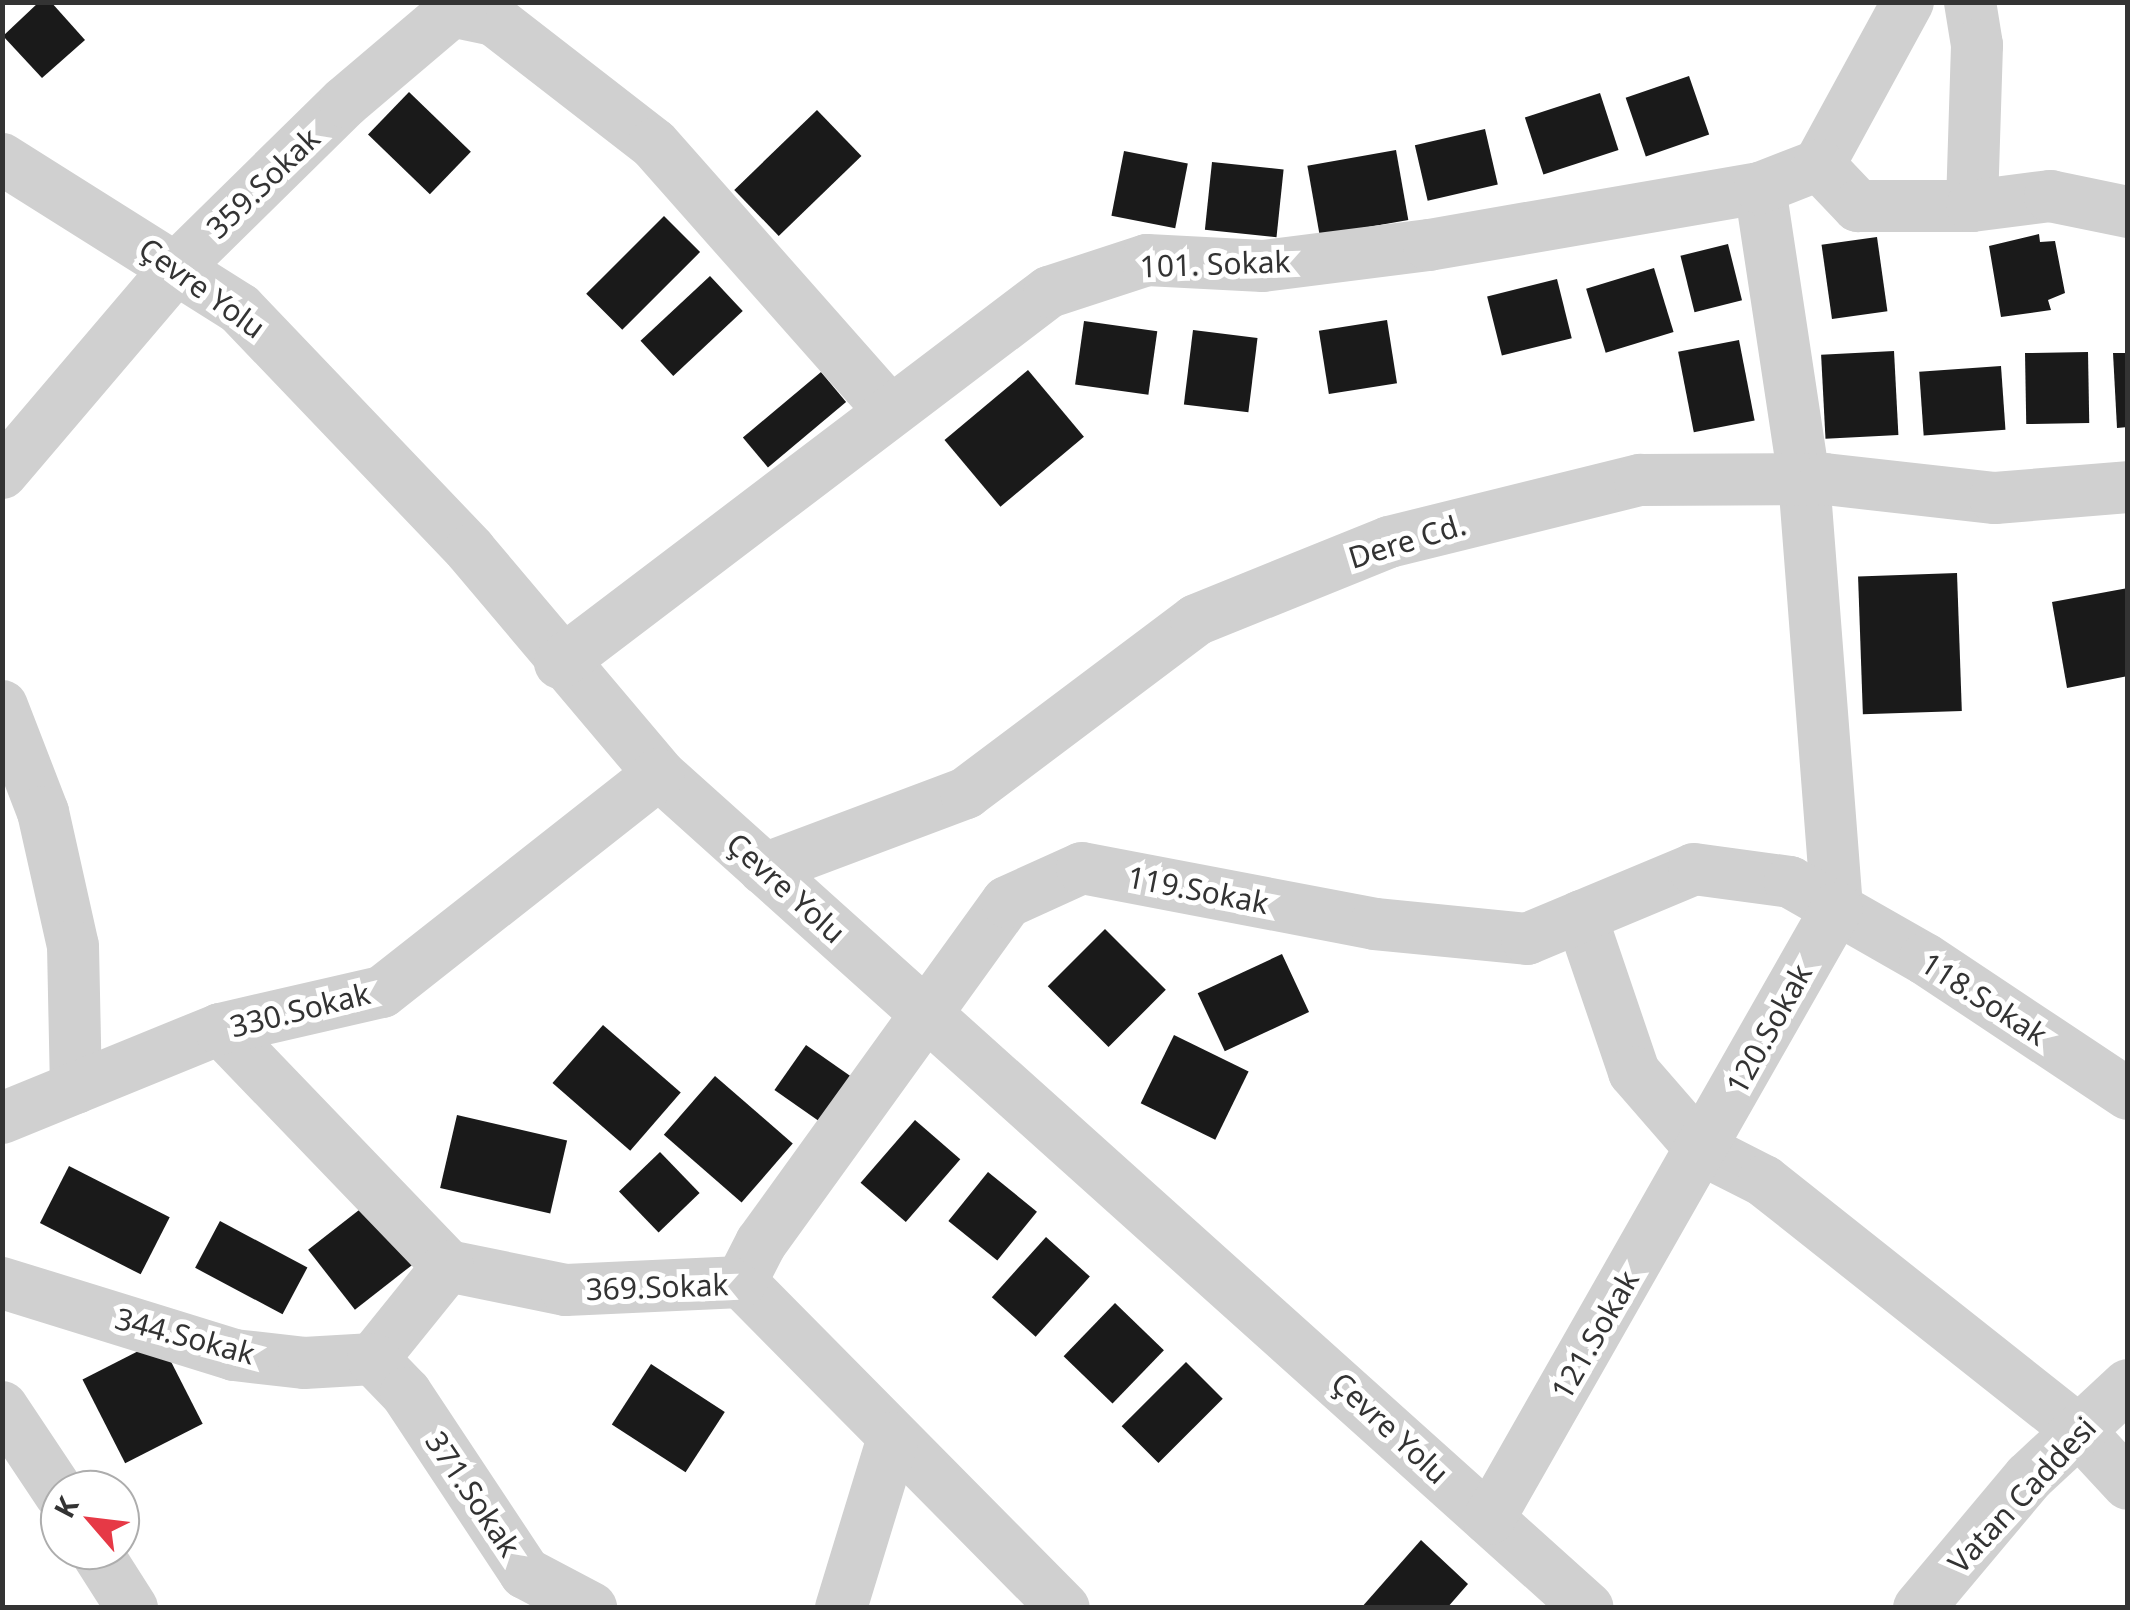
<!DOCTYPE html>
<html>
<head>
<meta charset="utf-8">
<style>
  body { margin:0 }
  #map { position:relative; width:2130px; height:1610px; overflow:hidden; background:#fff; font-family:"Noto Sans",sans-serif }
  div>[style] { position:absolute }
  [style*='--x'] { left:calc(var(--x)*1px); top:calc(var(--y)*1px); width:calc(var(--w)*1px); rotate:calc(var(--a)*1deg) }
  .building>* { inset:0; background:#1a1a1a; transform-origin:0 0 }
  .minor>* { height:52px; margin:-26px; padding:0 26px; transform-origin:26px; border-radius:26px; background:#d0d0d0 }
  span { translate:-50% -50%; white-space:nowrap; text-align:center; line-height:1.15; -webkit-text-stroke:10px #fff; paint-order:stroke }
  .street-label { font-size:30px; color:#333 }
  .frame { position:absolute; inset:0; border:5px solid #333; pointer-events:none }
  .north { position:absolute; left:40px; top:1470px; width:100px; height:100px; box-sizing:border-box; background:#fff; border:2px solid #adadad; border-radius:50%; rotate:298deg; font-size:28px; font-weight:700; line-height:40px; text-align:center; color:#333 }
  .north::after { content:''; display:block; margin:auto; width:35px; height:45px; background:#e63946; clip-path:polygon(50% 0,100% 100%,50% 72%,0 100%) }
</style>
</head>
<body>
<div id="map">
  <div class="building">
    <i style="clip-path:polygon(39px 2px,51px 2px,85px 40px,42px 78px,3px 36px)"></i>
    <i style="left:1689px;top:76px;width:62px;height:67px;rotate:71deg"></i>
    <i style="left:409px;top:92px;width:86px;height:59px;rotate:44deg"></i>
    <i style="left:1600px;top:93px;width:60px;height:79px;rotate:72deg"></i>
    <i style="left:817px;top:110px;width:64px;height:115px;rotate:46deg"></i>
    <i style="left:1485px;top:129px;width:57px;height:72px;rotate:77deg"></i>
    <i style="left:1396px;top:150px;width:71px;height:90px;rotate:80deg"></i>
    <i style="left:1124px;top:151px;width:65px;height:66px;rotate:11deg"></i>
    <i style="left:1212px;top:162px;width:72px;height:68px;rotate:6deg"></i>
    <i style="left:664px;top:216px;width:51px;height:110px;rotate:45deg"></i>
    <i style="clip-path:polygon(2039px 234px,2040px 242px,2055px 241px,2065px 293px,2048px 300px,2051px 310px,2001px 317px,1989px 246px)"></i>
    <i style="left:1877px;top:237px;width:75px;height:56px;rotate:82deg"></i>
    <i style="left:1728px;top:244px;width:58px;height:49px;rotate:76deg"></i>
    <i style="left:1654px;top:268px;width:67px;height:71px;rotate:73deg"></i>
    <i style="left:710px;top:276px;width:48px;height:95px;rotate:47deg"></i>
    <i style="left:1557px;top:279px;width:61px;height:72px;rotate:76deg"></i>
    <i style="left:1387px;top:320px;width:64px;height:69px;rotate:81deg"></i>
    <i style="left:1084px;top:321px;width:74px;height:64px;rotate:8deg"></i>
    <i style="left:1193px;top:330px;width:65px;height:75px;rotate:7deg"></i>
    <i style="left:1739px;top:340px;width:82px;height:62px;rotate:79deg"></i>
    <i style="left:1894px;top:351px;width:84px;height:73px;rotate:87deg"></i>
    <i style="left:2088px;top:352px;width:71px;height:63px;rotate:89deg"></i>
    <i style="clip-path:polygon(2113px 353px,2128px 353px,2128px 427px,2117px 428px)"></i>
    <i style="left:2001px;top:366px;width:64px;height:82px;rotate:86deg"></i>
    <i style="left:1028px;top:370px;width:87px;height:109px;rotate:50deg"></i>
    <i style="left:821px;top:372px;width:39px;height:102px;rotate:50deg"></i>
    <i style="left:1957px;top:573px;width:138px;height:99px;rotate:88deg"></i>
    <i style="clip-path:polygon(2128px 588px,2128px 676px,2067px 688px,2052px 602px)"></i>
    <i style="left:1105px;top:929px;width:86px;height:81px;rotate:45deg"></i>
    <i style="left:1282px;top:954px;width:64px;height:93px;rotate:65deg"></i>
    <i style="left:603px;top:1025px;width:103px;height:77px;rotate:41deg"></i>
    <i style="left:1174px;top:1035px;width:83px;height:76px;rotate:26deg"></i>
    <i style="left:806px;top:1045px;width:55px;height:55px;rotate:35deg"></i>
    <i style="left:715px;top:1076px;width:103px;height:78px;rotate:41deg"></i>
    <i style="left:457px;top:1115px;width:113px;height:75px;rotate:13deg"></i>
    <i style="left:915px;top:1120px;width:60px;height:83px;rotate:41deg"></i>
    <i style="left:660px;top:1152px;width:57px;height:57px;rotate:46deg"></i>
    <i style="left:69px;top:1166px;width:113px;height:64px;rotate:27deg"></i>
    <i style="left:988px;top:1172px;width:63px;height:63px;rotate:39deg"></i>
    <i style="left:368px;top:1203px;width:76px;height:76px;rotate:52deg"></i>
    <i style="left:220px;top:1221px;width:99px;height:53px;rotate:28deg"></i>
    <i style="left:1046px;top:1237px;width:59px;height:81px;rotate:42deg"></i>
    <i style="left:1115px;top:1303px;width:68px;height:74px;rotate:44deg"></i>
    <i style="left:160px;top:1340px;width:94px;height:87px;rotate:63deg"></i>
    <i style="left:1186px;top:1362px;width:52px;height:91px;rotate:45deg"></i>
    <i style="left:651px;top:1364px;width:88px;height:72px;rotate:33deg"></i>
    <i style="clip-path:polygon(1421px 1540px,1468px 1584px,1447px 1608px,1361px 1608px)"></i>
  </div>
  <div class="minor">
    <i style="--x:1970;--y:2;--w:44;--a:80.8"></i>
    <i style="--x:1977;--y:45;--w:161;--a:91.8"></i>
    <i style="--x:456;--y:12;--w:39;--a:12"></i>
    <i style="--x:494;--y:20;--w:202;--a:37.8"></i>
    <i style="--x:654;--y:144;--w:351;--a:48.5"></i>
    <i style="--x:2;--y:159;--w:281;--a:32.2"></i>
    <i style="--x:240;--y:309;--w:333;--a:46.3"></i>
    <i style="--x:470;--y:550;--w:293;--a:49.8"></i>
    <i style="--x:659;--y:774;--w:1248;--a:41.92"></i>
    <i style="--x:1819;--y:165;--w:186;--a:-61.4"></i>
    <i style="--x:1760;--y:188;--w:294;--a:81.4"></i>
    <i style="--x:1804;--y:479;--w:430;--a:85.6"></i>
    <i style="--x:2;--y:473;--w:272;--a:-49.6"></i>
    <i style="--x:178;--y:266;--w:234;--a:-44.5"></i>
    <i style="--x:345;--y:102;--w:155;--a:-40.3"></i>
    <i style="--x:560;--y:663;--w:614;--a:-37.19"></i>
    <i style="--x:1049;--y:292;--w:103;--a:-18.1"></i>
    <i style="--x:1147;--y:260;--w:116;--a:3"></i>
    <i style="--x:1263;--y:266;--w:167;--a:-7.2"></i>
    <i style="--x:1429;--y:245;--w:336;--a:-9.8"></i>
    <i style="--x:1760;--y:188;--w:63;--a:-21.3"></i>
    <i style="--x:1819;--y:165;--w:57;--a:46.4"></i>
    <i style="--x:1858;--y:206;--w:114;--a:0"></i>
    <i style="--x:1972;--y:206;--w:79;--a:-7.3"></i>
    <i style="--x:2050;--y:196;--w:80;--a:11.6"></i>
    <i style="--x:2;--y:706;--w:114;--a:68.9"></i>
    <i style="--x:43;--y:812;--w:137;--a:77.4"></i>
    <i style="--x:73;--y:946;--w:142;--a:88.8"></i>
    <i style="--x:764;--y:869;--w:216;--a:-20.6"></i>
    <i style="--x:966;--y:793;--w:288;--a:-36.9"></i>
    <i style="--x:1196;--y:620;--w:208;--a:-22"></i>
    <i style="--x:1389;--y:542;--w:259;--a:-13.9"></i>
    <i style="--x:1640;--y:480;--w:185;--a:-0.3"></i>
    <i style="--x:1825;--y:479;--w:171;--a:6.4"></i>
    <i style="--x:1995;--y:498;--w:133;--a:-4.7"></i>
    <i style="--x:1581;--y:916;--w:165;--a:71.2"></i>
    <i style="--x:1634;--y:1072;--w:102;--a:49"></i>
    <i style="--x:1701;--y:1149;--w:71;--a:26.9"></i>
    <i style="--x:1764;--y:1181;--w:402;--a:38.4"></i>
    <i style="--x:2079;--y:1431;--w:72;--a:47.2"></i>
    <i style="--x:220;--y:1029;--w:329;--a:46.1"></i>
    <i style="--x:448;--y:1266;--w:120;--a:11.5"></i>
    <i style="--x:566;--y:1290;--w:175;--a:-2.6"></i>
    <i style="--x:741;--y:1282;--w:459;--a:45.3"></i>
    <i style="--x:2;--y:1118;--w:235;--a:-22.2"></i>
    <i style="--x:220;--y:1029;--w:166;--a:-12.9"></i>
    <i style="--x:382;--y:992;--w:352;--a:-38.2"></i>
    <i style="--x:741;--y:1282;--w:44;--a:-62.9"></i>
    <i style="--x:761;--y:1243;--w:420;--a:-54.2"></i>
    <i style="--x:1007;--y:902;--w:82;--a:-24.4"></i>
    <i style="--x:1082;--y:868;--w:298;--a:10.8"></i>
    <i style="--x:1375;--y:924;--w:153;--a:5.6"></i>
    <i style="--x:1527;--y:939;--w:181;--a:-22.7"></i>
    <i style="--x:1694;--y:869;--w:97;--a:7.7"></i>
    <i style="--x:1790;--y:882;--w:155;--a:29.7"></i>
    <i style="--x:1925;--y:959;--w:244;--a:33.6"></i>
    <i style="--x:2;--y:1283;--w:243;--a:17.2"></i>
    <i style="--x:234;--y:1355;--w:70;--a:6.5"></i>
    <i style="--x:304;--y:1363;--w:69;--a:-3.3"></i>
    <i style="--x:373;--y:1359;--w:119;--a:-51.1"></i>
    <i style="--x:373;--y:1359;--w:47;--a:45.9"></i>
    <i style="--x:406;--y:1393;--w:216;--a:56.5"></i>
    <i style="--x:525;--y:1573;--w:75;--a:27.9"></i>
    <i style="--x:2;--y:1407;--w:105;--a:56.3"></i>
    <i style="--x:1489;--y:1519;--w:703;--a:-60.34"></i>
    <i style="--x:95;--y:1550;--w:69;--a:57.5"></i>
    <i style="--x:841;--y:1608;--w:178;--a:-73"></i>
    <i style="--x:1919;--y:1608;--w:171;--a:-50"></i>
    <i style="--x:2029;--y:1477;--w:135;--a:-42.9"></i>
  </div>
  <div class="street-label">
    <span style="left:263px;top:183px;rotate:-44deg">359.Sokak</span>
    <span style="left:1215px;top:264px;rotate:-2deg">101. Sokak</span>
    <span style="left:202px;top:288px;rotate:36deg">Çevre Yolu</span>
    <span style="left:1407px;top:541px;rotate:-17deg">Dere Cd.</span>
    <span style="left:786px;top:888px;rotate:42deg">Çevre Yolu</span>
    <span style="left:1198px;top:890px;rotate:11deg">119.Sokak</span>
    <span style="left:1984px;top:999px;rotate:33deg">118.Sokak</span>
    <span style="left:300px;top:1010px;rotate:-14deg">330.Sokak</span>
    <span style="left:1769px;top:1029px;rotate:-61deg">120.Sokak</span>
    <span style="left:657px;top:1287px;rotate:-2deg">369.Sokak</span>
    <span style="left:1595px;top:1335px;rotate:-60deg">121.Sokak</span>
    <span style="left:185px;top:1336px;rotate:15deg">344.Sokak</span>
    <span style="left:1390px;top:1428px;rotate:43deg">Çevre Yolu</span>
    <span style="left:473px;top:1494px;rotate:56deg">371.Sokak</span>
    <span style="left:2022px;top:1495px;rotate:-47deg">Vatan Caddesi</span>
  </div>
  <div class="frame"></div>
  <div class="north">K</div>
</div>
</body>
</html>
